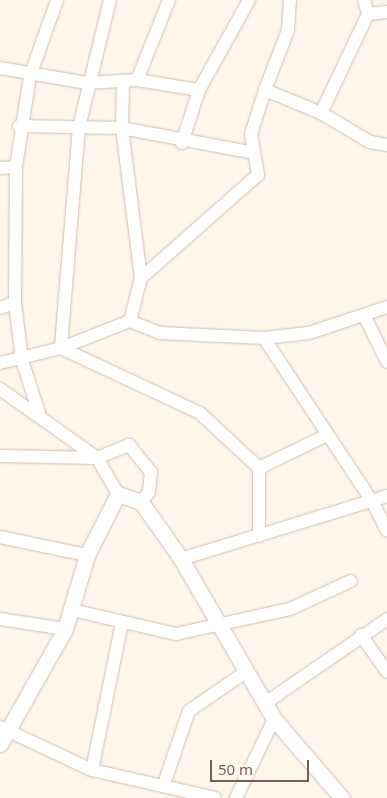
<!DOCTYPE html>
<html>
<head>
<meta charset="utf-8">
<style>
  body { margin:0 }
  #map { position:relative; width:387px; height:798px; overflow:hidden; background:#fdf6ec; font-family:"Noto Sans",sans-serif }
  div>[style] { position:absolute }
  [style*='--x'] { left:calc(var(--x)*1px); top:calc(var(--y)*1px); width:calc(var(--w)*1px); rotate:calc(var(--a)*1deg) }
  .roads { filter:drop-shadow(0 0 1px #d1beb0) drop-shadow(0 0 1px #d1beb0) }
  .minor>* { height:12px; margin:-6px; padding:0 6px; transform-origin:6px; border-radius:6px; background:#fff }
  .tertiary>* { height:15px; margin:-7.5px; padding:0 7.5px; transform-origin:7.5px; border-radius:7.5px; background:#fff }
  span { translate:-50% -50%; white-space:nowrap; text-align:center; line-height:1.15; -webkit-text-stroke:4.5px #fffaf3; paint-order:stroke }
  .scale { position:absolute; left:210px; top:760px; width:99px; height:22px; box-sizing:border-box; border:2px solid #7a5c4d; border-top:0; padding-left:6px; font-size:15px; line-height:18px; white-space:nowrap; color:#7a5c4d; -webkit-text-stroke:4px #fffaf3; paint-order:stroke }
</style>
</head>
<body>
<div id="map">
  <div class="roads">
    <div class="minor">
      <i style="--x:110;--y:0;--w:131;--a:103.7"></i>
      <i style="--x:79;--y:127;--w:222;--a:94.7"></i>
      <i style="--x:61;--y:348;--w:153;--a:25.1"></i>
      <i style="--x:200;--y:413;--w:81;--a:43"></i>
      <i style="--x:259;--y:468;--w:68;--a:90"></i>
      <i style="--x:290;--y:0;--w:30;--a:94"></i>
      <i style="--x:288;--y:30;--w:64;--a:111"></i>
      <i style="--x:265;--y:90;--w:61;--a:22.3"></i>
      <i style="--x:321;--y:113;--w:57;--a:30.6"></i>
      <i style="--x:370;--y:142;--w:17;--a:10"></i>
      <i style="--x:364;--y:0;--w:15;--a:74"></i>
      <i style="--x:368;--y:14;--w:19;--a:-6"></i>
      <i style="--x:0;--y:68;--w:88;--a:9.8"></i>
      <i style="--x:87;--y:83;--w:50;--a:-3.4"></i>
      <i style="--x:137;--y:80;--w:63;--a:9.2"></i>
      <i style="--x:137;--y:80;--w:86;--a:-68.2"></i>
      <i style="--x:123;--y:82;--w:46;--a:91.2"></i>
      <i style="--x:122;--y:128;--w:151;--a:82.8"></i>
      <i style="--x:321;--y:113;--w:110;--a:-64.6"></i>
      <i style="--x:19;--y:126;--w:103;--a:1.1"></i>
      <i style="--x:122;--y:128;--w:134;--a:10.7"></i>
      <i style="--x:182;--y:143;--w:56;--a:-72.2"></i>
      <i style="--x:199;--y:90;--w:103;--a:-60.9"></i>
      <i style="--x:0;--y:168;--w:16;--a:-4"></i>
      <i style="--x:0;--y:308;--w:16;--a:-18"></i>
      <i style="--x:365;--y:317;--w:50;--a:63.9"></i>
      <i style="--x:130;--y:321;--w:32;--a:22"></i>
      <i style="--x:160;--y:333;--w:104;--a:2.8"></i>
      <i style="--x:264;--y:338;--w:45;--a:-6.3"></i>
      <i style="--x:309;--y:333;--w:82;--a:-18.4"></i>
      <i style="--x:264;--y:338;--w:196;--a:56.5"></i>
      <i style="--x:372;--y:501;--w:33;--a:63"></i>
      <i style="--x:0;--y:363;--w:63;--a:-13.8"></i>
      <i style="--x:61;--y:348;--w:74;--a:-21.4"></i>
      <i style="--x:130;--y:321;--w:44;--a:-75.7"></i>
      <i style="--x:141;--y:278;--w:156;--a:-41.4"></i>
      <i style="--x:258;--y:175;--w:42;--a:-99.7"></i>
      <i style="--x:251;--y:134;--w:46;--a:-72.3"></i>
      <i style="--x:0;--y:389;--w:119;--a:35.4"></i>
      <i style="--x:97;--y:458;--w:42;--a:59.7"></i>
      <i style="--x:40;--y:416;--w:59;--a:-107.8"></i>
      <i style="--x:22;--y:360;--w:57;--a:-97"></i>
      <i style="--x:15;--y:303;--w:136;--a:-89.6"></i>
      <i style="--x:16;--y:167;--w:92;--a:-81.3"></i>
      <i style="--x:30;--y:76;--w:81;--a:-70.4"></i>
      <i style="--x:0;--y:456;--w:97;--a:1.2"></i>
      <i style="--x:97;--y:458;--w:35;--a:-22"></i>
      <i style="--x:129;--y:445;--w:35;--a:51"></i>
      <i style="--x:151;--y:472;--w:20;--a:96"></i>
      <i style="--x:149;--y:492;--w:13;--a:129"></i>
      <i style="--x:259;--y:468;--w:76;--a:-25.9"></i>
      <i style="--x:0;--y:537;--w:89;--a:11.7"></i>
      <i style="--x:181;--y:559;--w:215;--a:-17"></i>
      <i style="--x:72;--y:610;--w:107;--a:13"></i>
      <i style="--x:176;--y:634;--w:117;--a:-12.4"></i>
      <i style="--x:290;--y:609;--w:67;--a:-24.7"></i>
      <i style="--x:0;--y:619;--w:66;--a:8.7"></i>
      <i style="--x:361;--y:635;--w:45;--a:54.9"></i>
      <i style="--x:264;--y:704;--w:150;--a:-34.6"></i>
      <i style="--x:0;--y:727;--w:102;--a:25.1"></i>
      <i style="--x:92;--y:770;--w:126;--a:12.8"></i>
      <i style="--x:92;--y:770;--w:150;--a:-78.5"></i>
      <i style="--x:164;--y:784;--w:77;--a:-71.1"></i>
      <i style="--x:189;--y:711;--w:67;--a:-34.6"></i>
      <i style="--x:236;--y:798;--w:88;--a:-64.3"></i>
    </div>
    <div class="tertiary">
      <i style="--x:0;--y:744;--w:132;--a:-60.5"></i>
      <i style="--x:65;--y:629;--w:77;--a:-73.4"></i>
      <i style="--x:87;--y:555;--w:68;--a:-63.1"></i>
      <i style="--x:118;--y:494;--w:24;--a:19"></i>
      <i style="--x:141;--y:502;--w:70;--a:54.9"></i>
      <i style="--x:181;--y:559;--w:185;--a:59.8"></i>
      <i style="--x:274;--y:719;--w:104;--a:49.3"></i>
    </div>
  </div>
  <div class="scale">50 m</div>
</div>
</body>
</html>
